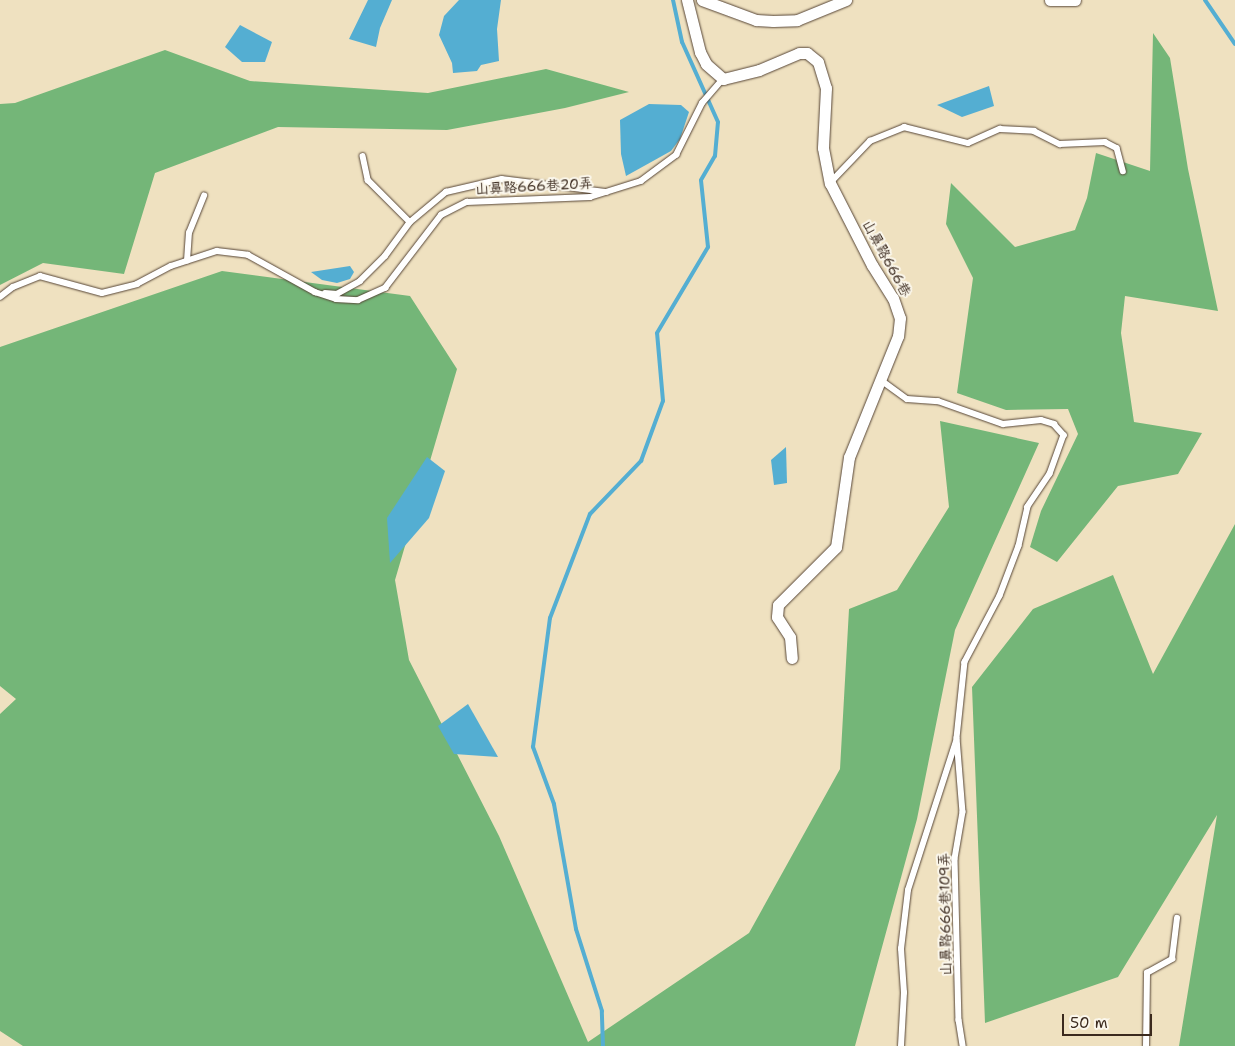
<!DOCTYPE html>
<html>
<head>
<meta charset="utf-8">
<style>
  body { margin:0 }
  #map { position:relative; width:1235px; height:1046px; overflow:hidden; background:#efe1c0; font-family:"Shantell Sans","LXGW WenKai TC",sans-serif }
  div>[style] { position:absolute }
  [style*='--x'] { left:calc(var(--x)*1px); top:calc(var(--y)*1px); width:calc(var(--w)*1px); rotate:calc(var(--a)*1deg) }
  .forest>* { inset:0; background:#74b678 }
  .water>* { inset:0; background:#54aed2 }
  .stream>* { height:4px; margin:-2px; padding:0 2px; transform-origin:2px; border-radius:2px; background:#54aed2 }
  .roads { filter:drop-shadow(0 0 1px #564536) drop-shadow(0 0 1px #564536) }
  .lane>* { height:5.5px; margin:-2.75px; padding:0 2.75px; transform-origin:2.75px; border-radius:2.75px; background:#fff }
  .street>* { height:11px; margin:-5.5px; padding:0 5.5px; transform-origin:5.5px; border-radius:5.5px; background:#fff }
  span { translate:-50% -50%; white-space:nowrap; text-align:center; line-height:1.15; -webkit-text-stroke:4px #fbf7ec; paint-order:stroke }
  .street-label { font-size:14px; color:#3b2a1e }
  .scale { position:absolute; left:1062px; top:1014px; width:90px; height:22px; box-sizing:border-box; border:2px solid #3b2a1e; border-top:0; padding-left:6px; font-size:15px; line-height:18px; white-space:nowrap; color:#3b2a1e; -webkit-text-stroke:4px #fbf7ec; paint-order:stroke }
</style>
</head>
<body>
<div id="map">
  <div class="forest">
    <i style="clip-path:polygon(1153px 33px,1170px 58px,1188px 169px,1218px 311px,1125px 296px,1121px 333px,1134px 422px,1202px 433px,1178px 474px,1118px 486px,1057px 562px,1030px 547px,1041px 511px,1078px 434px,1068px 409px,1006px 410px,957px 393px,973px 278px,946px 224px,951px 183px,1015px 247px,1075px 230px,1087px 198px,1096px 153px,1150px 171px)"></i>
    <i style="clip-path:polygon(165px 50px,250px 81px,428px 93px,546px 69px,629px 92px,565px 108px,447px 130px,278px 127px,155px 173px,124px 274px,43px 263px,0 285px,0 104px,15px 103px)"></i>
    <i style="clip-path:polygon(222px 271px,410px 296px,457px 369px,395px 580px,409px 660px,499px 836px,588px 1042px,749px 933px,840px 769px,849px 609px,897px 590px,949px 507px,940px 421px,1039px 443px,955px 630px,917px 819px,855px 1046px,23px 1046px,0 1031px,0 714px,16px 699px,0 686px,0 347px)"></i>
    <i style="clip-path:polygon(1235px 524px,1235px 1046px,1179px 1046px,1217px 815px,1118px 977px,985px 1023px,972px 687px,1033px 609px,1113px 575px,1153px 674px)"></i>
  </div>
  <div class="water">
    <i style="clip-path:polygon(368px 0,392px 0,380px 28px,376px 47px,349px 39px)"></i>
    <i style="clip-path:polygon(459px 0,501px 0,497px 29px,499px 61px,481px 65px,477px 71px,453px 73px,452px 63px,439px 35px,444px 16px)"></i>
    <i style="clip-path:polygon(240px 25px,272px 42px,265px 62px,242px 62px,225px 47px)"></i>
    <i style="clip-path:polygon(989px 86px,994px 106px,962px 117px,937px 105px)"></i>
    <i style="clip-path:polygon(649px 104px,681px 105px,689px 112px,680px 139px,671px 151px,626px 176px,621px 154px,620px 120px)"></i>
    <i style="clip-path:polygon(350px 266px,354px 272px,350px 279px,337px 283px,322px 280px,311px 272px)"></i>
    <i style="clip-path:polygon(786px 447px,787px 483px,774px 485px,771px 460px)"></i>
    <i style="clip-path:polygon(427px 457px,445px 471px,429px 518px,390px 563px,387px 518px)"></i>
    <i style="clip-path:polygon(468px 704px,498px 757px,454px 754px,438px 726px)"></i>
  </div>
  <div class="stream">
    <i style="--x:1205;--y:0;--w:53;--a:55.7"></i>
    <i style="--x:603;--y:1046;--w:35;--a:-92"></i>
    <i style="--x:602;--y:1011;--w:86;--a:-107.6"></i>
    <i style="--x:576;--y:929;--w:127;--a:-100"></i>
    <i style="--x:554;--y:804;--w:61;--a:-110.2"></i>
    <i style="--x:533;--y:747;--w:130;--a:-82.5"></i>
    <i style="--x:550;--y:618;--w:111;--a:-69"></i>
    <i style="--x:590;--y:514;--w:74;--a:-46.1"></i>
    <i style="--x:641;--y:461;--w:64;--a:-69.9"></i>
    <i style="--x:663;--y:401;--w:68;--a:-95"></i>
    <i style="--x:657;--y:333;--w:100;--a:-59.3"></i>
    <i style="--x:708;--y:247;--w:67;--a:-96"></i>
    <i style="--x:701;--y:180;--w:28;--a:-60"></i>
    <i style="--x:715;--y:156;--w:34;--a:-85"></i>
    <i style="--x:718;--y:122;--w:88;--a:-114.2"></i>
    <i style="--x:682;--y:42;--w:43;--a:-102.1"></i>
  </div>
  <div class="roads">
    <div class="lane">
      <i style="--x:363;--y:156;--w:25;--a:78"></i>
      <i style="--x:368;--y:180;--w:59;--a:45"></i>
      <i style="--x:830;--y:183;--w:58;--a:-46.4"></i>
      <i style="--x:870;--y:141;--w:37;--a:-22"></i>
      <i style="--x:904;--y:127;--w:66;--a:14"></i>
      <i style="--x:968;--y:143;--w:35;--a:-24"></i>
      <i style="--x:1000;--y:129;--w:34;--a:3"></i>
      <i style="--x:1034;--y:131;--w:29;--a:27"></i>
      <i style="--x:1060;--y:144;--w:45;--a:-2.5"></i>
      <i style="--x:1105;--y:142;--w:13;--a:27"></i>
      <i style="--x:1117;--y:148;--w:24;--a:75"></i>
      <i style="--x:187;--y:261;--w:28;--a:-86"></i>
      <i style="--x:189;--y:233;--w:40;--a:-68"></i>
      <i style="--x:325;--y:293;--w:12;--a:5"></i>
      <i style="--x:337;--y:294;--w:26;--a:-29"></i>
      <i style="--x:360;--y:281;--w:35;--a:-45"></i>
      <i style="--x:385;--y:256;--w:42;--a:-53.7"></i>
      <i style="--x:410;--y:222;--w:47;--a:-39.8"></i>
      <i style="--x:446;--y:192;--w:57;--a:-13.1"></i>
      <i style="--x:502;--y:179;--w:105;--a:7.1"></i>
      <i style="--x:0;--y:297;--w:16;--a:-38"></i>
      <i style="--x:13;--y:287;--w:29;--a:-22"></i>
      <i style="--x:40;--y:276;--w:64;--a:15.3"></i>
      <i style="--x:102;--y:293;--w:36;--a:-14"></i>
      <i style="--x:137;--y:284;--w:38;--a:-28"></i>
      <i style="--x:171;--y:266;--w:48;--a:-18.1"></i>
      <i style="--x:217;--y:251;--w:31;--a:7"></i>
      <i style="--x:248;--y:255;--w:77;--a:28.9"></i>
      <i style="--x:315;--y:292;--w:22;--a:18"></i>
      <i style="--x:336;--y:299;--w:22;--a:3"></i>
      <i style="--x:358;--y:300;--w:30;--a:-24"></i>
      <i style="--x:385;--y:288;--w:92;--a:-52.5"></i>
      <i style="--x:441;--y:215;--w:29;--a:-27"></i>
      <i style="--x:467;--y:202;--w:123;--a:-2.3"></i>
      <i style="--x:590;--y:197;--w:53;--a:-17.4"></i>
      <i style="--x:641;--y:181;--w:44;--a:-36.6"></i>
      <i style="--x:676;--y:155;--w:58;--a:-63.4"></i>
      <i style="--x:702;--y:103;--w:32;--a:-49"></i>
      <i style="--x:881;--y:380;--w:32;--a:36"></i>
      <i style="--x:907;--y:399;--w:31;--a:4"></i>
      <i style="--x:938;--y:401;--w:69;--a:19.5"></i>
      <i style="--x:1003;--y:424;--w:38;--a:-6"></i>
      <i style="--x:1041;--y:420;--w:14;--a:17"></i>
      <i style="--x:1054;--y:424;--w:15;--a:48"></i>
      <i style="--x:1064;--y:435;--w:41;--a:109.7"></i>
      <i style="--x:1050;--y:474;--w:40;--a:124"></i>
      <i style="--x:1028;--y:507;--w:40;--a:103"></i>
      <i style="--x:1019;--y:546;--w:53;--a:110.8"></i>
      <i style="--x:1000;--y:596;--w:75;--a:117.9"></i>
      <i style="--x:965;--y:662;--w:76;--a:96"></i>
      <i style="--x:957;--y:738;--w:74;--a:85.4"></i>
      <i style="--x:963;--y:812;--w:48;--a:99.7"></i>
      <i style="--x:955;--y:859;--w:161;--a:88.6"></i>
      <i style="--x:959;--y:1020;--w:26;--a:81"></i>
      <i style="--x:901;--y:1046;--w:53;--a:-86.8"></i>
      <i style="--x:904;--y:993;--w:44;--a:-93.9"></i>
      <i style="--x:901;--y:949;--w:59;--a:-83.2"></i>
      <i style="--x:908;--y:890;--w:157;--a:-72.1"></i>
      <i style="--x:1146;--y:1046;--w:73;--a:-89.2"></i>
      <i style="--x:1147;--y:973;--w:29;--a:-29"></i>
      <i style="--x:1172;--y:959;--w:41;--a:-83"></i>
    </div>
    <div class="street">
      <i style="--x:687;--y:0;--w:54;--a:76"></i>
      <i style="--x:700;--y:52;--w:13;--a:63"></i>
      <i style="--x:706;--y:64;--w:23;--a:41"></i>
      <i style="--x:723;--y:79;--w:37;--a:-14"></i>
      <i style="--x:759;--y:70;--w:43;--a:-23"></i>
      <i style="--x:799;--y:53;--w:8;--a:0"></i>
      <i style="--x:807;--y:53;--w:14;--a:39"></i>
      <i style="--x:818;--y:62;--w:27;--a:73"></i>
      <i style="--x:826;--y:88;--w:60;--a:92.9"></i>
      <i style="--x:823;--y:148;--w:36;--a:79"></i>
      <i style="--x:830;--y:183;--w:92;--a:62.9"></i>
      <i style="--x:872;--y:265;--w:39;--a:58"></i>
      <i style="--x:893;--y:298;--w:21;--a:71"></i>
      <i style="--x:900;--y:318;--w:18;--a:96"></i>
      <i style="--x:898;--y:336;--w:131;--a:112"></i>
      <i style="--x:849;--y:457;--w:91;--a:98.2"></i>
      <i style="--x:836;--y:547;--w:82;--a:135"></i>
      <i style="--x:778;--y:605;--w:12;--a:95"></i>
      <i style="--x:777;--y:617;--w:24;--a:57"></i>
      <i style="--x:790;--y:637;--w:21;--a:85"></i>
      <i style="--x:702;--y:0;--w:58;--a:20.3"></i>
      <i style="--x:756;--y:20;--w:17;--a:3"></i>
      <i style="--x:773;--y:21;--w:24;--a:-2"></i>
      <i style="--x:797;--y:20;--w:53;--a:-22.2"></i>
      <i style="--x:1050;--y:0;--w:25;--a:0"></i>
    </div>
  </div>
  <div class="street-label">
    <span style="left:534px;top:186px;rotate:-3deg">山鼻路666巷20弄</span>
    <span style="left:887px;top:258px;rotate:61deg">山鼻路666巷</span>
    <span style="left:945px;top:914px;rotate:-91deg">山鼻路666巷109弄</span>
  </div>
  <div class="scale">50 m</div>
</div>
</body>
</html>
